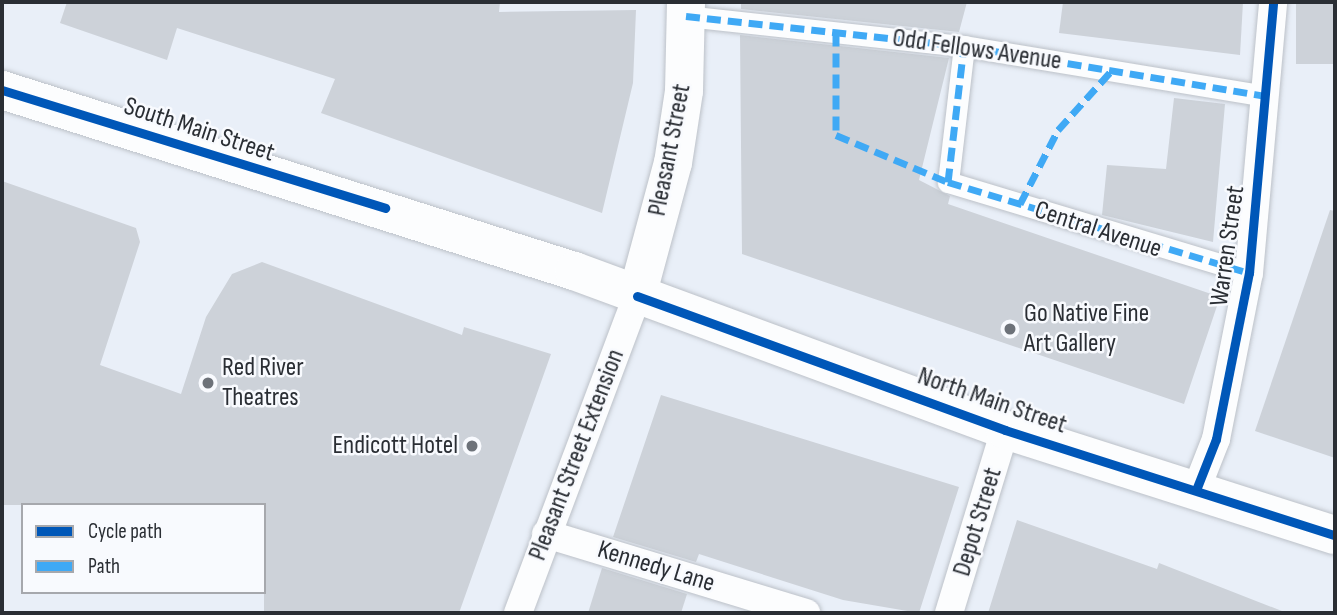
<!DOCTYPE html>
<html>
<head>
<meta charset="utf-8">
<style>
  body { margin:0 }
  #map { position:relative; width:1337px; height:615px; overflow:hidden; background:#e9eff8; font-family:"Sofia Sans Condensed",sans-serif }
  div>[style] { position:absolute }
  [style*='--x'] { left:calc(var(--x)*1px); top:calc(var(--y)*1px); width:calc(var(--w)*1px); rotate:calc(var(--a)*1deg) }
  .building>* { inset:0; background:#cdd2d9; transform-origin:0 0 }
  .roads { filter:drop-shadow(0 0 2px #bcc1c8) drop-shadow(0 0 2px #bcc1c8) }
  .pedestrian>* { height:21px; margin:-10.5px; padding:0 10.5px; transform-origin:10.5px; border-radius:10.5px; background:#fcfdfe }
  .minor>* { height:28px; margin:-14px; padding:0 14px; transform-origin:14px; border-radius:14px; background:#fcfdfe }
  .primary>* { height:38px; margin:-19px; padding:0 19px; transform-origin:19px; border-radius:19px; background:#fcfdfe }
  .quiet>* { height:7px; margin-top:-3.5px; transform-origin:0; background:repeating-linear-gradient(90deg,#3fa9f5 0 14px,transparent 0 21px) }
  .cycleway>* { height:9px; margin:-4.5px; padding:0 4.5px; transform-origin:4.5px; border-radius:4.5px; background:#0057b8 }
  .dots>* { width:19px; height:19px; translate:-50% -50%; box-sizing:border-box; border:4px solid #f8fafe; border-radius:50% }
  span { translate:-50% -50%; white-space:nowrap; text-align:center; line-height:1.15; -webkit-text-stroke:5px #f8fafe; paint-order:stroke }
  .street-label { font-size:26px; color:#2a2e34 }
  .poi-label { font-size:26px; color:#2a2e34 }
  .left { translate:0 -50%; text-align:left }
  .right { translate:-100% -50%; text-align:right }
  .frame { position:absolute; inset:0; border:4px solid #2a2e34; pointer-events:none }
  .legend { position:absolute; left:21px; top:503px; width:245px; height:91px; box-sizing:border-box; background:#f8fafe; border:2px solid #a6a8ad; margin:0; padding:9px 12px; list-style:none; font-size:21px; color:#2a2e34 }
  .legend li { display:flex; align-items:center; gap:14px; height:35px }
  .legend b { width:35px; border:2px solid #a6a8ad }
</style>
</head>
<body>
<div id="map">
  <div class="building">
    <i style="clip-path:polygon(67px 2px,500px 2px,499px 12px,636px 10px,633px 83px,602px 213px,321px 113px,335px 79px,177px 28px,167px 60px,60px 23px)"></i>
    <i style="clip-path:polygon(741px 2px,967px 2px,959px 32px,741px 9px)"></i>
    <i style="clip-path:polygon(1063px 2px,1243px 2px,1240px 55px,1059px 33px)"></i>
    <i style="left:1296px;top:2px;width:39px;height:62px"></i>
    <i style="clip-path:polygon(740px 35px,949px 58px,919px 180px,950px 196px,948px 204px,1220px 297px,1184px 404px,742px 254px)"></i>
    <i style="clip-path:polygon(1174px 98px,1225px 104px,1213px 242px,1102px 215px,1107px 165px,1166px 169px)"></i>
    <i style="clip-path:polygon(2px 181px,136px 228px,140px 242px,100px 365px,181px 394px,206px 317px,232px 274px,262px 262px,462px 335px,464px 327px,551px 354px,459px 613px,264px 613px,264px 505px,2px 505px)"></i>
    <i style="clip-path:polygon(1330px 210px,1335px 211px,1335px 458px,1255px 431px)"></i>
    <i style="clip-path:polygon(661px 395px,959px 487px,919px 613px,843px 600px,699px 554px,696px 562px,613px 537px)"></i>
    <i style="clip-path:polygon(1017px 520px,1157px 569px,1159px 563px,1287px 613px,988px 613px)"></i>
    <i style="clip-path:polygon(602px 568px,687px 594px,681px 613px,588px 613px)"></i>
  </div>
  <div class="roads">
    <div class="pedestrian">
      <i style="--x:686;--y:16;--w:280;--a:6.2"></i>
      <i style="--x:964;--y:46;--w:307;--a:9.4"></i>
      <i style="--x:964;--y:46;--w:137;--a:96.7"></i>
      <i style="--x:948;--y:182;--w:314;--a:16.8"></i>
    </div>
    <div class="minor">
      <i style="--x:1196;--y:490;--w:55;--a:-68.6"></i>
      <i style="--x:1216;--y:439;--w:169;--a:-78.8"></i>
      <i style="--x:1249;--y:273;--w:272;--a:-84.9"></i>
      <i style="--x:546;--y:534;--w:272;--a:16.9"></i>
      <i style="--x:518;--y:613;--w:339;--a:-69.4"></i>
      <i style="--x:949;--y:613;--w:191;--a:-73"></i>
    </div>
    <div class="primary">
      <i style="--x:2;--y:90;--w:600;--a:17.56"></i>
      <i style="--x:574;--y:271;--w:459;--a:20.2"></i>
      <i style="--x:1005;--y:430;--w:346;--a:17.7"></i>
      <i style="--x:637;--y:296;--w:138;--a:-74.9"></i>
      <i style="--x:673;--y:163;--w:73;--a:-81.3"></i>
      <i style="--x:684;--y:91;--w:89;--a:-88.7"></i>
    </div>
  </div>
  <div class="quiet">
    <i style="--x:686;--y:16;--w:280;--a:6.2"></i>
    <i style="--x:964;--y:46;--w:307;--a:9.4"></i>
    <i style="--x:836;--y:32;--w:103;--a:90"></i>
    <i style="--x:836;--y:135;--w:121;--a:22.8"></i>
    <i style="--x:948;--y:182;--w:314;--a:16.8"></i>
    <i style="--x:948;--y:182;--w:137;--a:-83.3"></i>
    <i style="--x:1020;--y:204;--w:83;--a:-62.8"></i>
    <i style="--x:1058;--y:130;--w:81;--a:-48"></i>
  </div>
  <div class="cycleway">
    <i style="--x:2;--y:90;--w:401;--a:17.1"></i>
    <i style="--x:637;--y:296;--w:392;--a:20"></i>
    <i style="--x:1005;--y:430;--w:346;--a:17.7"></i>
    <i style="--x:1196;--y:490;--w:55;--a:-68.6"></i>
    <i style="--x:1216;--y:439;--w:169;--a:-78.8"></i>
    <i style="--x:1249;--y:273;--w:272;--a:-84.9"></i>
  </div>
  <div class="dots">
    <i style="left:1010px;top:329px;background:#6d7279"></i>
    <i style="left:208px;top:383px;background:#6d7279"></i>
    <i style="left:472px;top:446px;background:#6d7279"></i>
  </div>
  <div class="street-label">
    <span style="left:977px;top:50px;rotate:8deg">Odd Fellows Avenue</span>
    <span style="left:199px;top:130px;rotate:18deg">South Main Street</span>
    <span style="left:670px;top:150px;rotate:-79deg">Pleasant Street</span>
    <span style="left:1098px;top:230px;rotate:18deg">Central Avenue</span>
    <span style="left:1228px;top:246px;rotate:-82deg">Warren Street</span>
    <span style="left:992px;top:401px;rotate:19deg">North Main Street</span>
    <span style="left:577px;top:455px;rotate:-69deg">Pleasant Street Extension</span>
    <span style="left:978px;top:522px;rotate:-73deg">Depot Street</span>
    <span style="left:656px;top:567px;rotate:17deg">Kennedy Lane</span>
  </div>
  <div class="poi-label">
    <span class="left" style="left:1024px;top:329px">Go Native Fine<br>Art Gallery</span>
    <span class="left" style="left:222px;top:383px">Red River<br>Theatres</span>
    <span class="right" style="left:458px;top:446px">Endicott Hotel</span>
  </div>
  <div class="frame"></div>
  <ul class="legend">
  <li><b style="height:9px;background:#0057b8"></b>Cycle path</li>
  <li><b style="height:9px;background:#3fa9f5"></b>Path</li>
  </ul>
</div>
</body>
</html>
